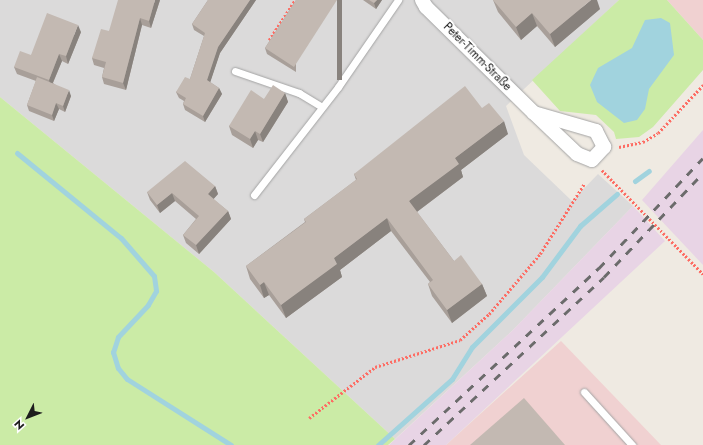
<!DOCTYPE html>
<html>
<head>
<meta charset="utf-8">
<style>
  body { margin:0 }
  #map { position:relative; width:703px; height:445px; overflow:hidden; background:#efeae2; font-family:Jost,sans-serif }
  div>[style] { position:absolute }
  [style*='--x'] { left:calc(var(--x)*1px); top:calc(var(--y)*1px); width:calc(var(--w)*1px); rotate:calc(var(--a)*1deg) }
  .residential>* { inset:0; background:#dbdada }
  .commercial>* { inset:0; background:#f0d1d1 }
  .industrial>* { inset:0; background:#e8d4e5 }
  .grass>* { inset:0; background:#cbeba6 }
  .water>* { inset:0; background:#a1d3de }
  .stream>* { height:5px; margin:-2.5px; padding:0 2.5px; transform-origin:2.5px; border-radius:2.5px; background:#a1d3de }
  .path>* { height:2.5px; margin-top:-1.25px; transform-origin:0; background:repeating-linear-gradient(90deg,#fd6d64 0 2px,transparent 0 4px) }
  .roads { filter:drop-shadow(0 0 1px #a4a4a4) drop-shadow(0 0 1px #a4a4a4) }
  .service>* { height:7px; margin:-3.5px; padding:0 3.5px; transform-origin:3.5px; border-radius:3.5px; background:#fff }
  .minor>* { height:14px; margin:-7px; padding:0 7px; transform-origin:7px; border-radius:7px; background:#fff }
  .rail>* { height:3px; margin-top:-1.5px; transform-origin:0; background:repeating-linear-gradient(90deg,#6b6b6b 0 8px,transparent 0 16px) }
  .wall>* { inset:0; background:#a89f99 }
  .shaded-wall>* { inset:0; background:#88827d; transform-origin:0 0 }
  .building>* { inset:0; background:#c3b9b2 }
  span { translate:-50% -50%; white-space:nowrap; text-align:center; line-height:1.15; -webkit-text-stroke:4px #fff; paint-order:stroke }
  .street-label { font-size:12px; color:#1d1d1d }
  .north { position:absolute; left:8px; top:397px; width:40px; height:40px; -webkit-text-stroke:3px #fff; paint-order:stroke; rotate:228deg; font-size:11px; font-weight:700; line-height:16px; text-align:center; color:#1d1d1d }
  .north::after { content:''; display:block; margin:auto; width:14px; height:18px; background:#1d1d1d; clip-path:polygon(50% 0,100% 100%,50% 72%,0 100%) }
</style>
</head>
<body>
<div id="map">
  <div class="residential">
    <i style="clip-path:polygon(0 0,619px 0,506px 106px,524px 155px,572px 201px,598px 174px,633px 206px,513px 330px,395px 439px,214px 272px,0 97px)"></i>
  </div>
  <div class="commercial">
    <i style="clip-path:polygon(667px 0,703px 0,703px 40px)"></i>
    <i style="clip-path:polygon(561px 341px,661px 445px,446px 445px)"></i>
  </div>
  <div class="industrial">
    <i style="clip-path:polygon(703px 130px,703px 265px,642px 200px)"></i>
    <i style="clip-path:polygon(633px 206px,665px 241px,446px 445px,389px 445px,513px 330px)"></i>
  </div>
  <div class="grass">
    <i style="clip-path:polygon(619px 0,667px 0,703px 40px,703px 70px,653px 127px,639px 137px,616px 139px,614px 132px,596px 115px,560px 111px,532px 80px)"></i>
    <i style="clip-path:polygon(0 97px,214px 272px,395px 439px,388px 445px,0 445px)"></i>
  </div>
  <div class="water">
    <i style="clip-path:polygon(661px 18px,670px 23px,674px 55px,649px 89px,645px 109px,637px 120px,624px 123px,597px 102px,590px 85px,598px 68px,632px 48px,645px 20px)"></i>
  </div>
  <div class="stream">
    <i style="--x:17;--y:153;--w:134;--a:39.3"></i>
    <i style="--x:121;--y:238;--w:50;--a:49"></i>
    <i style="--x:154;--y:276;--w:15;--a:82"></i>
    <i style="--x:156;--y:291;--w:16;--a:120"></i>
    <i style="--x:148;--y:305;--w:44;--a:133.2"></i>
    <i style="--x:118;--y:337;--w:16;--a:108"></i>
    <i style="--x:113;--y:352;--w:17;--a:73"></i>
    <i style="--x:118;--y:368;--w:14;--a:51"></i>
    <i style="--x:127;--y:379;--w:123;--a:32.4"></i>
    <i style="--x:635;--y:181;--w:17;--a:-36"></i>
    <i style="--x:378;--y:445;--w:99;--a:-41.7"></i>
    <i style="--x:452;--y:379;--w:38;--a:-58"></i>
    <i style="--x:472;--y:347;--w:99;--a:-45"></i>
    <i style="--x:542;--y:277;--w:64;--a:-53.3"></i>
    <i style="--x:580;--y:226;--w:49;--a:-40.9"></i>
  </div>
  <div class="path">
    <i style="--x:269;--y:40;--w:48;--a:-57"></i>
    <i style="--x:619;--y:147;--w:25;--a:-12"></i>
    <i style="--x:643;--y:142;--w:17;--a:-31"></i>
    <i style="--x:658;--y:133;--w:66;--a:-46.8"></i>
    <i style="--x:602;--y:170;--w:145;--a:45.8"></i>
    <i style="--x:309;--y:418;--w:83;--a:-37.7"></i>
    <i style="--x:375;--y:367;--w:89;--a:-17.6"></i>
    <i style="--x:460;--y:340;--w:39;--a:-42"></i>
    <i style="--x:489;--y:314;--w:79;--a:-49.6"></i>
    <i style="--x:540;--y:254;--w:83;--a:-57.8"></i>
  </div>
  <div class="roads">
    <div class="service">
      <i style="--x:235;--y:71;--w:68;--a:19"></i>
      <i style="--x:299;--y:93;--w:26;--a:31"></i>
      <i style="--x:254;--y:195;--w:137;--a:-52.1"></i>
      <i style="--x:338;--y:87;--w:106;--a:-55.4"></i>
      <i style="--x:584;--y:392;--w:72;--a:47.8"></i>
    </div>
    <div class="minor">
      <i style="--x:422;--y:0;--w:8;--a:60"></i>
      <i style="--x:426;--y:7;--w:151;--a:44.5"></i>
      <i style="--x:534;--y:113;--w:59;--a:43.6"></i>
      <i style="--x:577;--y:154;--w:16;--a:22"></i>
      <i style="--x:592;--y:160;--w:18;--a:-47"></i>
      <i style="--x:604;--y:147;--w:18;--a:-117"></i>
      <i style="--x:596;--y:131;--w:65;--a:-163.8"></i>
    </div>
  </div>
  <div class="rail">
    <i style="--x:409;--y:445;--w:260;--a:-43"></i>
    <i style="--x:599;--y:268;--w:151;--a:-46.6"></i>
    <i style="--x:424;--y:445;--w:246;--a:-43"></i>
    <i style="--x:604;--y:277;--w:144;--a:-46.4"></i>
  </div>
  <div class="wall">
    <i style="clip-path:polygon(160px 0,151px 28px,142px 25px,126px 90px,104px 84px,102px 77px,104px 68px,94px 65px,92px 58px,109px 31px)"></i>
    <i style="clip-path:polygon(208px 0,256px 0,220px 53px,210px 82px,219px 88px,222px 94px,205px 122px,185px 110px,183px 104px,184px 101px,179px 98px,176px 92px,190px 79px,204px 36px,194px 30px,192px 24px)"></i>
    <i style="clip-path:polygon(296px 0,296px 72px,267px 54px,265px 48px)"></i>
    <i style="clip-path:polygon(363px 0,382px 0,376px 9px)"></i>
    <i style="clip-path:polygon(493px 0,600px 9px,555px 47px,537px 26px,521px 40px,498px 12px)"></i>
    <i style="clip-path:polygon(81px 32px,68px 64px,62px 61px,53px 83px,71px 96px,65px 112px,59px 109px,54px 121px,29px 111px,27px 105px,36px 81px,17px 74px,14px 67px,31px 55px)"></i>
    <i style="clip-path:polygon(285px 93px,288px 102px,263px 142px,258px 140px,253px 148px,232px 135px,229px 126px,264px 99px)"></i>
    <i style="clip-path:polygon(482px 108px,508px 134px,461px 170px,463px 177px,417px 212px,454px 261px,482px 284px,487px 296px,452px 323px,432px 296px,428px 284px,430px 282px,391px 231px,340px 270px,342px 277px,286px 318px,269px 295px,264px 298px,250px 279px,246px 266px,305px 222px,304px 219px,356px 180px,354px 174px)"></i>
    <i style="clip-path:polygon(215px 186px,218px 194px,213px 199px,228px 211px,231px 219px,199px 254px,186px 243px,183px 235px,196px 219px,175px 201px,160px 213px,150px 200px,147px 192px)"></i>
  </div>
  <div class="shaded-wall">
    <i style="clip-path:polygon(155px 0,160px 0,151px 28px,149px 21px)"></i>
    <i style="clip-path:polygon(250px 0,256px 0,220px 53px,209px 86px,207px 80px,218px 47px)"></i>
    <i style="left:337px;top:0;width:5px;height:80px"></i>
    <i style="clip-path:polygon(377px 0,382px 0,376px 9px,374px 3px)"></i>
    <i style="clip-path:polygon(591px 0,597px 0,600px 9px,555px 47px,550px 34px)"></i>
    <i style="clip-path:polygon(532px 13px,537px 26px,521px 40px,516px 27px)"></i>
    <i style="clip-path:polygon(140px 18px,142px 25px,126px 90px,123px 83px)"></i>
    <i style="clip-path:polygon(78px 25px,81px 32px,68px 64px,66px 56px)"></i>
    <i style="clip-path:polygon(59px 54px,62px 61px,51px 87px,49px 80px)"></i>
    <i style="clip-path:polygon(219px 88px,222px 94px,205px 122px,203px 116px)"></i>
    <i style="clip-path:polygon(69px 90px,71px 96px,65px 112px,63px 106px)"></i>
    <i style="clip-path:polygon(285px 93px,288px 102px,263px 142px,260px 134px)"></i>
    <i style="clip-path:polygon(56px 103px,59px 109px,54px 121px,52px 115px)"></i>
    <i style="clip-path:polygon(504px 121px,508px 134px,461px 170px,463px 177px,414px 214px,409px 201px,455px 158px)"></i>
    <i style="clip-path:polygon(255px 131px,258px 140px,253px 148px,250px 139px)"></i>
    <i style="clip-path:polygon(215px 186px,218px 194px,211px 202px,208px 194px)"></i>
    <i style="clip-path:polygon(172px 193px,175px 201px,160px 213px,157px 205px)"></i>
    <i style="clip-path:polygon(228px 211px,231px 219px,199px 254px,196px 245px)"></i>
    <i style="clip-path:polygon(387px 218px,391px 231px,340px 270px,342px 277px,286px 318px,281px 305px,334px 258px)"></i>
    <i style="clip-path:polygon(264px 282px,269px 295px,264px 298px,260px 285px)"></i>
    <i style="clip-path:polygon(482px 284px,487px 296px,452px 323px,447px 310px)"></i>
  </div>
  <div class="building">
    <i style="clip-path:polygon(118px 0,155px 0,149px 21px,140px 18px,123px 83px,102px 77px,106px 62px,92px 58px,101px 29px,109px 31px)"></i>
    <i style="clip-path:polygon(208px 0,250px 0,218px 47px,207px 80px,219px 88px,203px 116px,183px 104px,186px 98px,176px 92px,185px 77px,190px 79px,205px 33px,192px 24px)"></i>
    <i style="clip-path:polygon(296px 0,337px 0,294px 67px,265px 48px)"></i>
    <i style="clip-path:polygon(369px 0,377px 0,374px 3px)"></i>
    <i style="clip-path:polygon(493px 0,591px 0,550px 34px,532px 13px,516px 27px)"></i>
    <i style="clip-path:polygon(47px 13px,78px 25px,66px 56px,59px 54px,49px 80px,14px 67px,20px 51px,31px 55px)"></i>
    <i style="clip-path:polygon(37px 77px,69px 90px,63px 106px,56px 103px,52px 115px,27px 105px)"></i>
    <i style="clip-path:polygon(273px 85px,285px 93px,260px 134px,255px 131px,250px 139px,229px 126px,251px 90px,264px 99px)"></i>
    <i style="clip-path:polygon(465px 86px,482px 108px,489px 103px,504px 121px,455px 158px,459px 164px,409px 201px,454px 261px,461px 255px,482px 284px,447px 310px,428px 284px,433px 280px,387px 218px,334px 258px,337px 264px,281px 305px,264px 282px,260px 285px,246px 266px,306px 222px,304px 219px,357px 179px,354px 174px)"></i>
    <i style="clip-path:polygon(185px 161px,215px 186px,208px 194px,228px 211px,196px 245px,183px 235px,199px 216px,172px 193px,157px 205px,147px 192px)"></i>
    <i style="clip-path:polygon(524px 398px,565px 445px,470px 445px)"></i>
  </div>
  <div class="street-label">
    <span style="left:477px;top:57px;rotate:45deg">Peter-Timm-Straße</span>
  </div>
  <div class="north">N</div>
</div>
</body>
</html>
